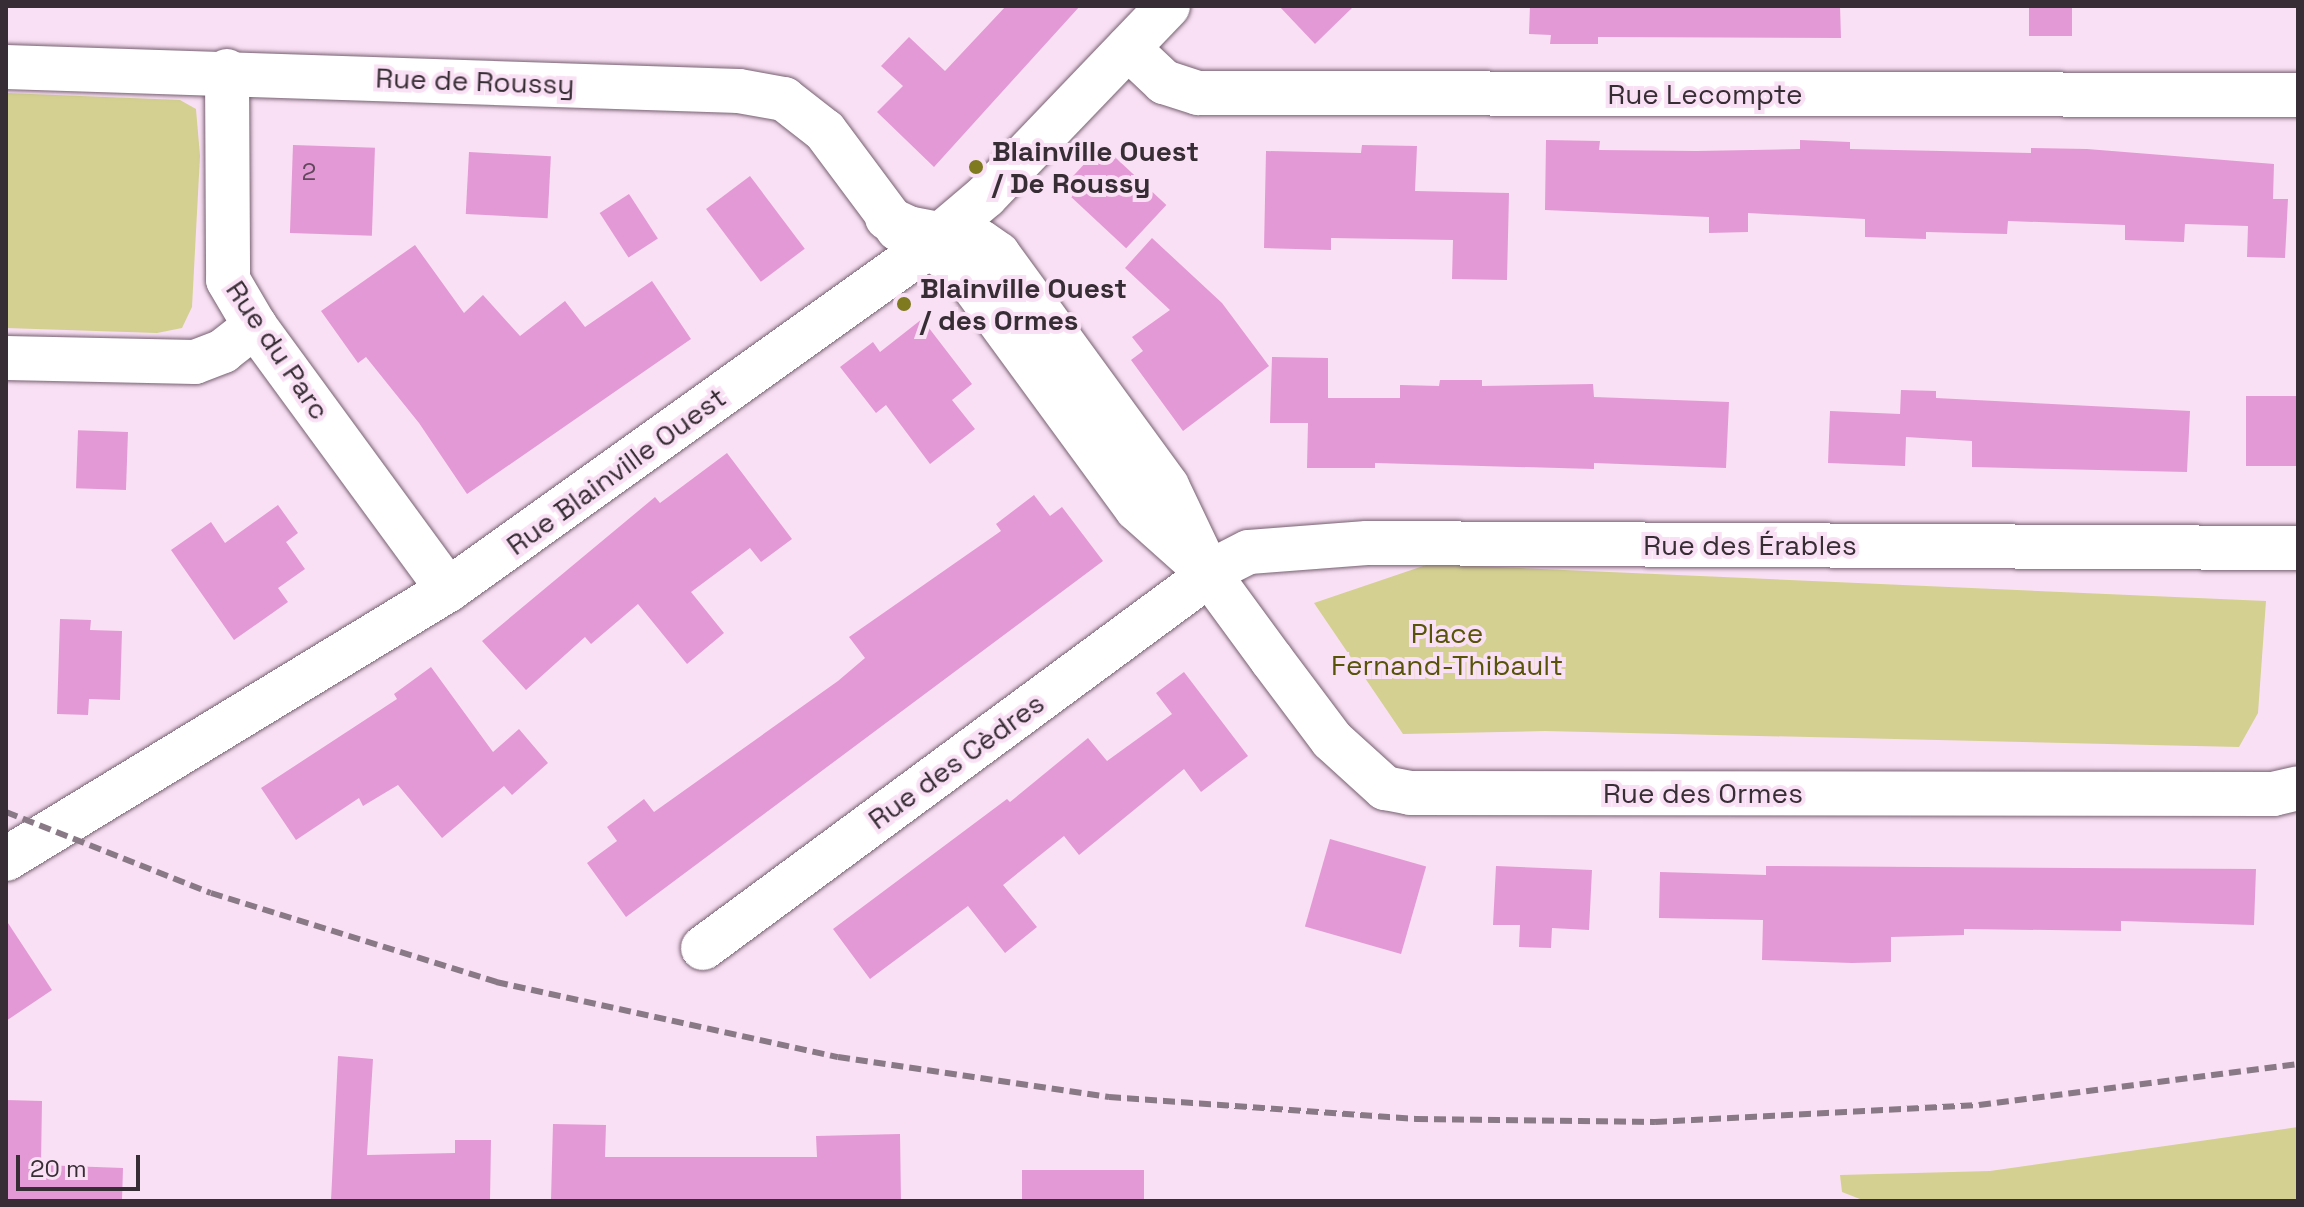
<!DOCTYPE html>
<html>
<head>
<meta charset="utf-8">
<style>
  body { margin:0 }
  #map { position:relative; width:2304px; height:1207px; overflow:hidden; background:#fae0f4; font-family:"Space Grotesk",sans-serif }
  div>[style] { position:absolute }
  [style*='--x'] { left:calc(var(--x)*1px); top:calc(var(--y)*1px); width:calc(var(--w)*1px); rotate:calc(var(--a)*1deg) }
  .green>* { inset:0; background:#d3d091 }
  .building>* { inset:0; background:#e399d5; transform-origin:0 0 }
  .roads { filter:drop-shadow(0 0 2px #766071) drop-shadow(0 0 2px #766071) }
  .minor>* { height:44px; margin:-22px; padding:0 22px; transform-origin:22px; border-radius:22px; background:#fff }
  .rail>* { height:6px; margin-top:-3px; transform-origin:0; background:repeating-linear-gradient(90deg,#897885 0 12px,transparent 0 18px) }
  .dots>* { width:22px; height:22px; translate:-50% -50%; box-sizing:border-box; border:4px solid #fae0f4; border-radius:50% }
  span { translate:-50% -50%; white-space:nowrap; text-align:center; line-height:1.15; -webkit-text-stroke:8px #fae0f4; paint-order:stroke }
  .number-label { font-size:24px; color:#62485d }
  .number-label span { -webkit-text-stroke-width:0 }
  .street-label { font-size:28px; color:#372d35 }
  .poi-label { font-size:28px; color:#372d35; font-weight:700 }
  .left { translate:0 -50%; text-align:left }
  .park-label { font-size:28px; color:#575309 }
  .frame { position:absolute; inset:0; border:8px solid #372d35; pointer-events:none }
  .scale { position:absolute; left:16px; top:1155px; width:124px; height:36px; box-sizing:border-box; border:4px solid #372d35; border-top:0; padding-left:10px; font-size:24px; line-height:28px; white-space:nowrap; color:#372d35; -webkit-text-stroke:6px #fae0f4; paint-order:stroke }
</style>
</head>
<body>
<div id="map">
  <div class="green">
    <i style="clip-path:polygon(6px 93px,180px 100px,196px 109px,200px 156px,192px 307px,182px 328px,157px 333px,6px 328px)"></i>
    <i style="clip-path:polygon(1429px 564px,2266px 601px,2258px 713px,2239px 747px,1545px 731px,1403px 734px,1314px 603px)"></i>
    <i style="clip-path:polygon(2298px 1127px,2298px 1201px,1865px 1201px,1842px 1192px,1840px 1175px,1990px 1171px)"></i>
  </div>
  <div class="building">
    <i style="clip-path:polygon(1006px 6px,1080px 6px,934px 167px,877px 112px,903px 86px,881px 66px,909px 37px,945px 71px)"></i>
    <i style="clip-path:polygon(1279px 6px,1354px 6px,1315px 44px)"></i>
    <i style="clip-path:polygon(1530px 6px,1840px 6px,1841px 38px,1598px 37px,1598px 44px,1550px 44px,1551px 35px,1529px 34px)"></i>
    <i style="left:2029px;top:6px;width:43px;height:30px"></i>
    <i style="clip-path:polygon(1546px 140px,1600px 141px,1599px 150px,1696px 151px,1800px 149px,1800px 140px,1850px 142px,1850px 149px,2031px 153px,2031px 148px,2087px 149px,2274px 164px,2273px 199px,2288px 199px,2285px 258px,2247px 257px,2248px 226px,2185px 224px,2184px 242px,2125px 240px,2125px 225px,2008px 221px,2007px 234px,1926px 232px,1926px 239px,1865px 237px,1865px 219px,1748px 213px,1748px 232px,1709px 233px,1709px 217px,1545px 210px)"></i>
    <i style="left:293px;top:145px;width:82px;height:88px;rotate:2deg"></i>
    <i style="left:1102px;top:145px;width:88px;height:59px;rotate:43deg"></i>
    <i style="clip-path:polygon(1362px 145px,1417px 146px,1415px 191px,1509px 193px,1507px 280px,1452px 279px,1453px 240px,1331px 238px,1331px 250px,1264px 248px,1266px 151px,1361px 153px)"></i>
    <i style="left:469px;top:152px;width:82px;height:62px;rotate:3deg"></i>
    <i style="left:750px;top:176px;width:91px;height:55px;rotate:53deg"></i>
    <i style="left:629px;top:194px;width:53px;height:35px;rotate:57deg"></i>
    <i style="clip-path:polygon(1152px 238px,1222px 303px,1269px 366px,1183px 431px,1131px 360px,1143px 351px,1132px 337px,1170px 310px,1125px 268px)"></i>
    <i style="clip-path:polygon(415px 245px,464px 313px,483px 295px,520px 336px,565px 301px,585px 327px,652px 281px,691px 339px,467px 494px,419px 423px,366px 357px,358px 363px,321px 311px)"></i>
    <i style="clip-path:polygon(922px 319px,972px 384px,952px 400px,975px 429px,930px 464px,886px 405px,876px 413px,840px 367px,873px 342px,880px 352px)"></i>
    <i style="clip-path:polygon(1272px 357px,1328px 358px,1328px 398px,1400px 398px,1400px 385px,1439px 386px,1440px 380px,1482px 380px,1482px 386px,1593px 384px,1594px 397px,1729px 402px,1726px 468px,1594px 463px,1594px 469px,1375px 463px,1375px 468px,1307px 468px,1308px 423px,1270px 423px)"></i>
    <i style="clip-path:polygon(1901px 390px,1936px 391px,1936px 398px,2190px 411px,2187px 472px,1972px 467px,1972px 441px,1906px 437px,1905px 466px,1828px 463px,1830px 411px,1900px 414px)"></i>
    <i style="left:2298px;top:396px;width:70px;height:52px;rotate:90deg"></i>
    <i style="left:128px;top:432px;width:58px;height:50px;rotate:92deg"></i>
    <i style="clip-path:polygon(727px 453px,792px 539px,761px 562px,750px 548px,691px 592px,724px 633px,687px 664px,638px 604px,591px 644px,585px 637px,526px 690px,482px 641px,655px 497px,660px 503px)"></i>
    <i style="clip-path:polygon(1034px 495px,1050px 516px,1062px 507px,1103px 561px,626px 917px,587px 863px,617px 841px,607px 827px,644px 799px,654px 812px,838px 681px,865px 658px,849px 637px,1001px 531px,996px 524px)"></i>
    <i style="clip-path:polygon(278px 505px,298px 533px,286px 542px,305px 569px,278px 588px,288px 602px,234px 640px,171px 550px,211px 522px,225px 543px)"></i>
    <i style="clip-path:polygon(60px 619px,91px 620px,90px 630px,122px 631px,120px 700px,89px 699px,88px 715px,57px 714px)"></i>
    <i style="clip-path:polygon(431px 667px,493px 752px,519px 729px,548px 763px,512px 795px,504px 786px,442px 838px,398px 785px,363px 806px,359px 798px,296px 840px,261px 788px,397px 699px,394px 694px)"></i>
    <i style="clip-path:polygon(1184px 672px,1248px 756px,1201px 792px,1184px 769px,1079px 855px,1064px 836px,1003px 885px,1037px 927px,1005px 953px,968px 906px,870px 979px,833px 929px,1007px 799px,1010px 802px,1088px 738px,1107px 761px,1172px 714px,1156px 693px)"></i>
    <i style="left:1330px;top:839px;width:100px;height:91px;rotate:16deg"></i>
    <i style="clip-path:polygon(1496px 866px,1592px 870px,1589px 930px,1552px 928px,1551px 948px,1519px 947px,1520px 925px,1493px 925px)"></i>
    <i style="clip-path:polygon(1766px 866px,2256px 869px,2254px 925px,2121px 921px,2121px 931px,1964px 929px,1964px 935px,1891px 937px,1891px 962px,1852px 963px,1762px 960px,1763px 920px,1659px 918px,1660px 872px,1766px 875px)"></i>
    <i style="clip-path:polygon(6px 920px,52px 990px,6px 1021px)"></i>
    <i style="clip-path:polygon(338px 1056px,373px 1059px,367px 1155px,455px 1153px,455px 1140px,491px 1140px,490px 1201px,331px 1201px)"></i>
    <i style="clip-path:polygon(6px 1100px,42px 1101px,41px 1165px,123px 1168px,122px 1201px,6px 1201px)"></i>
    <i style="clip-path:polygon(553px 1124px,606px 1125px,605px 1157px,817px 1157px,816px 1136px,900px 1134px,901px 1201px,551px 1201px)"></i>
    <i style="left:1022px;top:1170px;width:122px;height:31px"></i>
  </div>
  <div class="roads">
    <div class="minor">
      <i style="--x:1128;--y:48;--w:50;--a:43.4"></i>
      <i style="--x:1164;--y:82;--w:36;--a:18"></i>
      <i style="--x:1198;--y:93;--w:1100;--a:0.1"></i>
      <i style="--x:6;--y:67;--w:733;--a:1.88"></i>
      <i style="--x:739;--y:91;--w:46;--a:10.1"></i>
      <i style="--x:784;--y:99;--w:52;--a:38"></i>
      <i style="--x:825;--y:131;--w:122;--a:53.3"></i>
      <i style="--x:898;--y:229;--w:71;--a:31.2"></i>
      <i style="--x:959;--y:266;--w:301;--a:53.8"></i>
      <i style="--x:1137;--y:509;--w:75;--a:41.8"></i>
      <i style="--x:227;--y:71;--w:209;--a:89.7"></i>
      <i style="--x:228;--y:280;--w:53;--a:59.6"></i>
      <i style="--x:255;--y:326;--w:327;--a:53.8"></i>
      <i style="--x:887;--y:218;--w:23;--a:25"></i>
      <i style="--x:908;--y:228;--w:74;--a:10.9"></i>
      <i style="--x:981;--y:242;--w:21;--a:35"></i>
      <i style="--x:998;--y:254;--w:287;--a:53.9"></i>
      <i style="--x:1167;--y:486;--w:98;--a:64.5"></i>
      <i style="--x:1209;--y:574;--w:107;--a:53.8"></i>
      <i style="--x:1272;--y:660;--w:100;--a:53.1"></i>
      <i style="--x:1332;--y:740;--w:72;--a:42.2"></i>
      <i style="--x:1385;--y:788;--w:25;--a:11"></i>
      <i style="--x:1410;--y:793;--w:863;--a:0.07"></i>
      <i style="--x:2273;--y:794;--w:26;--a:-13"></i>
      <i style="--x:6;--y:358;--w:189;--a:1.2"></i>
      <i style="--x:195;--y:362;--w:30;--a:-21"></i>
      <i style="--x:223;--y:351;--w:41;--a:-38"></i>
      <i style="--x:6;--y:859;--w:517;--a:-31.32"></i>
      <i style="--x:448;--y:590;--w:573;--a:-35.55"></i>
      <i style="--x:914;--y:257;--w:94;--a:-40.3"></i>
      <i style="--x:986;--y:196;--w:263;--a:-46.2"></i>
      <i style="--x:703;--y:948;--w:644;--a:-36.41"></i>
      <i style="--x:1221;--y:566;--w:31;--a:-27"></i>
      <i style="--x:1249;--y:552;--w:118;--a:-4.4"></i>
      <i style="--x:1367;--y:543;--w:931;--a:0.31"></i>
    </div>
  </div>
  <div class="rail">
    <i style="--x:6;--y:812;--w:220;--a:21.6"></i>
    <i style="--x:211;--y:893;--w:299;--a:17.3"></i>
    <i style="--x:496;--y:982;--w:350;--a:12.4"></i>
    <i style="--x:838;--y:1057;--w:274;--a:8.4"></i>
    <i style="--x:1109;--y:1097;--w:308;--a:4.1"></i>
    <i style="--x:1416;--y:1119;--w:239;--a:0.7"></i>
    <i style="--x:1655;--y:1122;--w:324;--a:-3"></i>
    <i style="--x:1979;--y:1105;--w:322;--a:-7.3"></i>
  </div>
  <div class="dots">
    <i style="left:976px;top:167px;background:#7f791f"></i>
    <i style="left:904px;top:304px;background:#7f791f"></i>
  </div>
  <div class="number-label">
    <span style="left:309px;top:172px">2</span>
  </div>
  <div class="street-label">
    <span style="left:475px;top:81px;rotate:2deg">Rue de Roussy</span>
    <span style="left:1705px;top:94px">Rue Lecompte</span>
    <span style="left:278px;top:350px;rotate:56deg">Rue du Parc</span>
    <span style="left:616px;top:471px;rotate:-36deg">Rue Blainville Ouest</span>
    <span style="left:1750px;top:545px">Rue des Érables</span>
    <span style="left:956px;top:761px;rotate:-36deg">Rue des Cèdres</span>
    <span style="left:1703px;top:793px">Rue des Ormes</span>
  </div>
  <div class="poi-label">
    <span class="left" style="left:992px;top:167px">Blainville Ouest<br>/ De Roussy</span>
    <span class="left" style="left:920px;top:304px">Blainville Ouest<br>/ des Ormes</span>
  </div>
  <div class="park-label">
    <span style="left:1447px;top:649px">Place<br>Fernand-Thibault</span>
  </div>
  <div class="frame"></div>
  <div class="scale">20 m</div>
</div>
</body>
</html>
